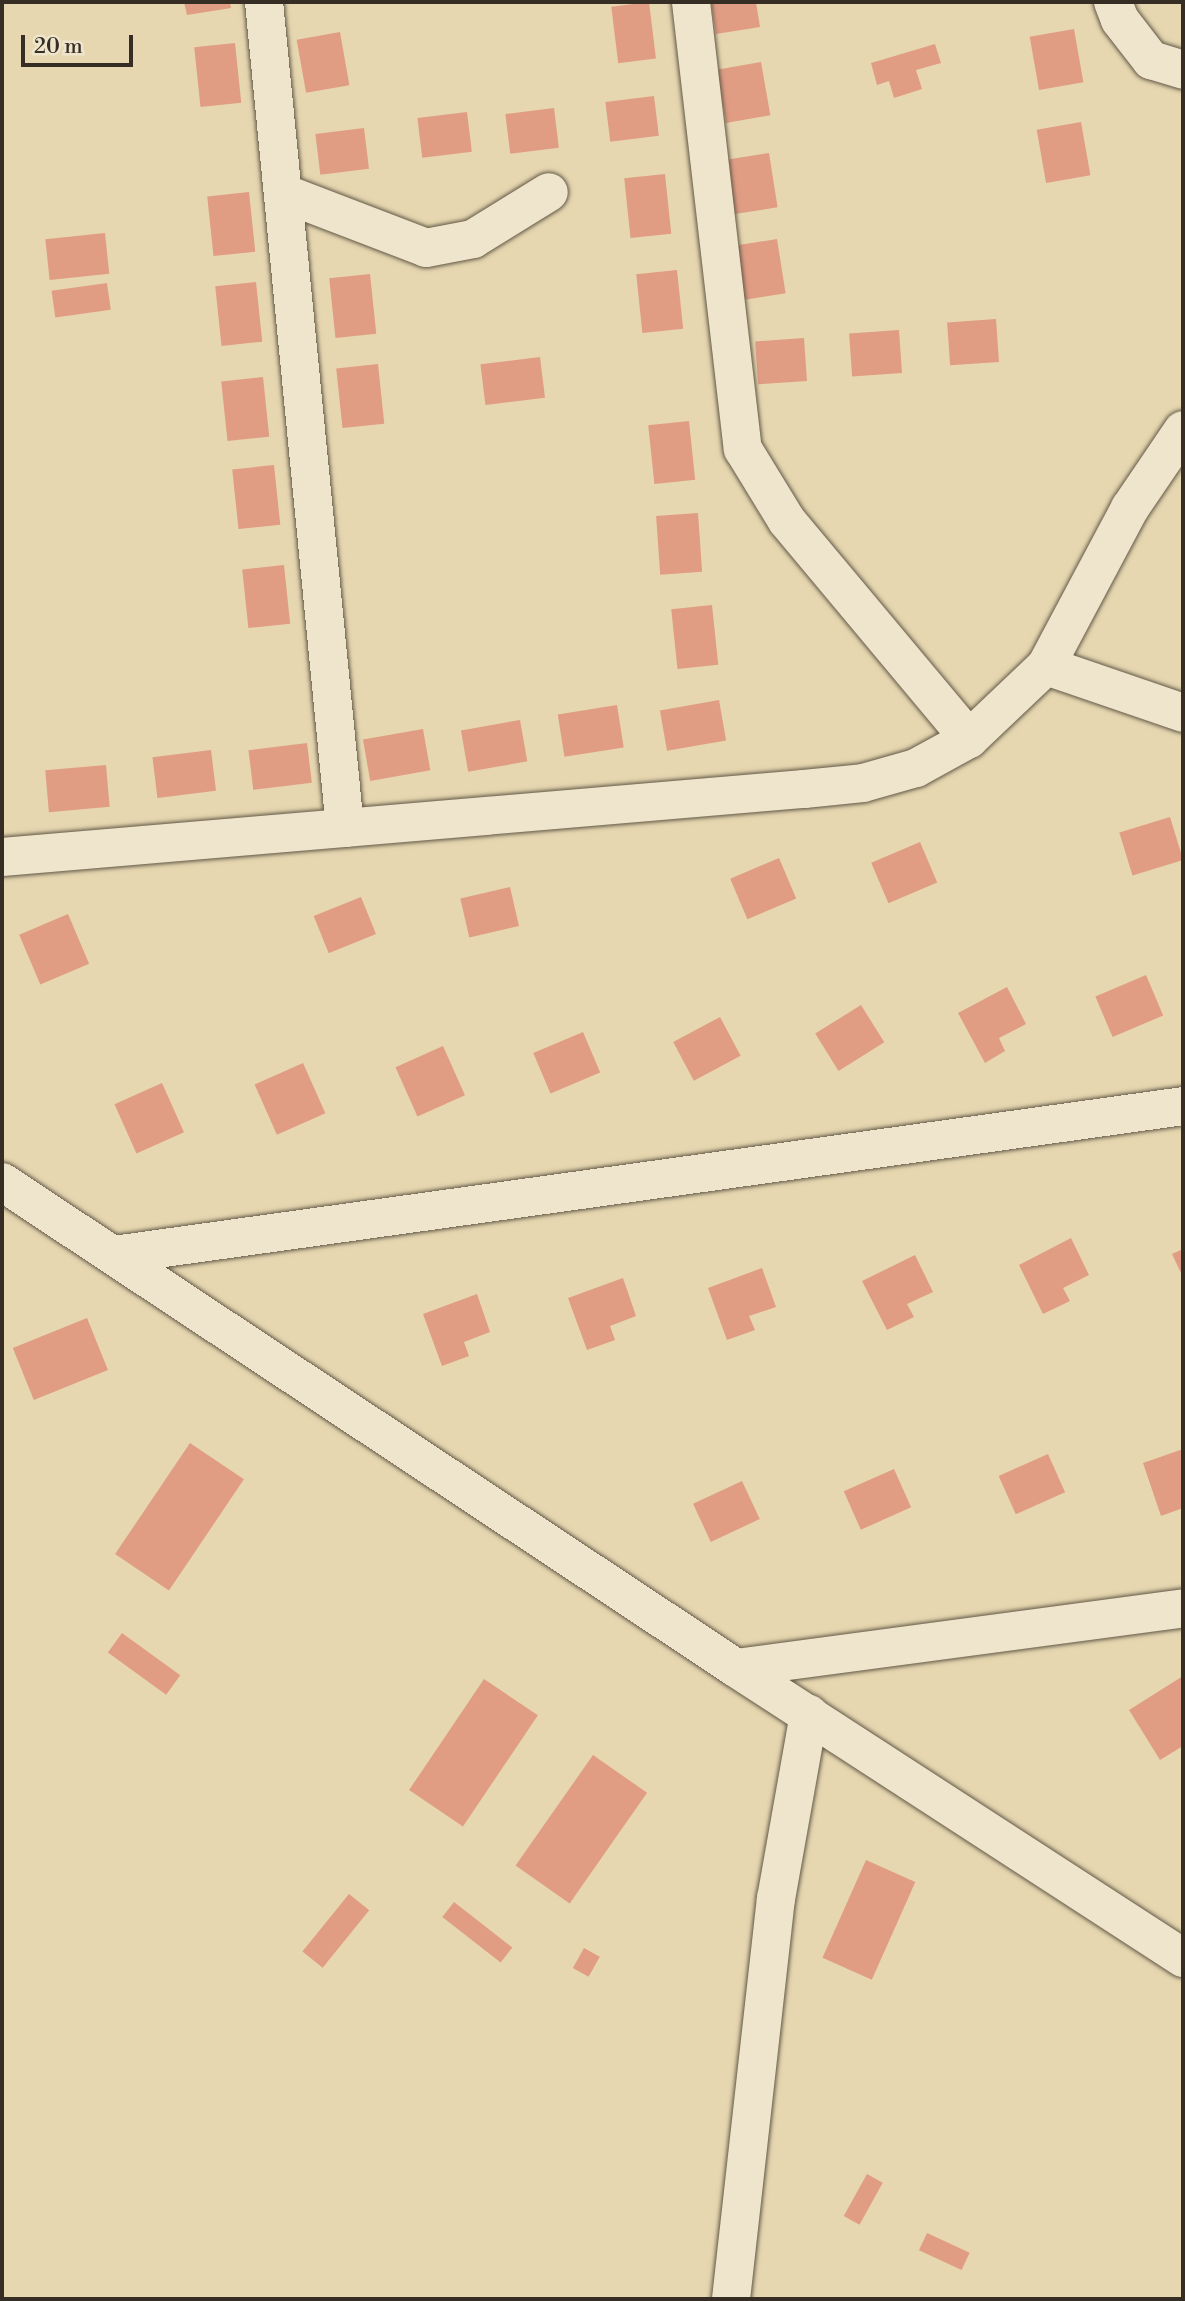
<!DOCTYPE html>
<html>
<head>
<meta charset="utf-8">
<style>
  body { margin:0 }
  #map { position:relative; width:1185px; height:2301px; overflow:hidden; background:#e6d7b0; font-family:"Libre Bodoni",serif }
  div>[style] { position:absolute }
  [style*='--x'] { left:calc(var(--x)*1px); top:calc(var(--y)*1px); width:calc(var(--w)*1px); rotate:calc(var(--a)*1deg) }
  .building>* { inset:0; background:#e09d84; transform-origin:0 0 }
  .roads { filter:drop-shadow(0 0 2px #625847) drop-shadow(0 0 2px #625847) }
  .street>* { height:38px; margin:-19px; padding:0 19px; transform-origin:19px; border-radius:19px; background:#efe5cc }
  span { translate:-50% -50%; white-space:nowrap; text-align:center; line-height:1.15; -webkit-text-stroke:7px #efe5cc; paint-order:stroke }
  .frame { position:absolute; inset:0; border:4px solid #362d24; pointer-events:none }
  .scale { position:absolute; left:21px; top:35px; width:112px; height:32px; box-sizing:border-box; border:4px solid #362d24; border-top:0; padding-left:9px; font-size:21px; line-height:24px; white-space:nowrap; color:#362d24; -webkit-text-stroke:5px #efe5cc; paint-order:stroke }
</style>
</head>
<body>
<div id="map">
  <div class="building">
    <i style="clip-path:polygon(184px 2px,230px 2px,231px 8px,187px 15px)"></i>
    <i style="left:649px;top:2px;width:57px;height:38px;rotate:83deg"></i>
    <i style="clip-path:polygon(711px 2px,756px 2px,760px 27px,716px 34px)"></i>
    <i style="left:1074px;top:29px;width:54px;height:45px;rotate:80deg"></i>
    <i style="left:340px;top:32px;width:54px;height:44px;rotate:80deg"></i>
    <i style="left:235px;top:43px;width:60px;height:41px;rotate:84deg"></i>
    <i style="clip-path:polygon(935px 44px,941px 63px,916px 70px,922px 89px,894px 98px,889px 81px,877px 85px,871px 63px)"></i>
    <i style="left:761px;top:62px;width:54px;height:45px;rotate:80deg"></i>
    <i style="left:654px;top:96px;width:40px;height:49px;rotate:83deg"></i>
    <i style="left:554px;top:108px;width:40px;height:49px;rotate:83deg"></i>
    <i style="left:467px;top:112px;width:40px;height:50px;rotate:83deg"></i>
    <i style="left:1081px;top:122px;width:54px;height:45px;rotate:80deg"></i>
    <i style="left:364px;top:128px;width:41px;height:49px;rotate:83deg"></i>
    <i style="left:769px;top:153px;width:55px;height:45px;rotate:81deg"></i>
    <i style="left:665px;top:174px;width:60px;height:41px;rotate:84deg"></i>
    <i style="left:249px;top:192px;width:60px;height:42px;rotate:84deg"></i>
    <i style="left:105px;top:233px;width:41px;height:60px;rotate:84deg"></i>
    <i style="left:777px;top:239px;width:55px;height:45px;rotate:81deg"></i>
    <i style="left:677px;top:270px;width:59px;height:41px;rotate:84deg"></i>
    <i style="left:370px;top:274px;width:60px;height:41px;rotate:84deg"></i>
    <i style="left:256px;top:282px;width:60px;height:41px;rotate:84deg"></i>
    <i style="left:107px;top:283px;width:27px;height:56px;rotate:82deg"></i>
    <i style="left:996px;top:319px;width:43px;height:49px;rotate:86deg"></i>
    <i style="left:899px;top:330px;width:43px;height:50px;rotate:86deg"></i>
    <i style="left:804px;top:338px;width:43px;height:49px;rotate:86deg"></i>
    <i style="left:540px;top:357px;width:41px;height:60px;rotate:83deg"></i>
    <i style="left:378px;top:364px;width:60px;height:42px;rotate:84deg"></i>
    <i style="left:263px;top:377px;width:60px;height:42px;rotate:84deg"></i>
    <i style="left:689px;top:421px;width:59px;height:41px;rotate:84deg"></i>
    <i style="left:274px;top:465px;width:60px;height:42px;rotate:84deg"></i>
    <i style="left:698px;top:513px;width:59px;height:42px;rotate:86deg"></i>
    <i style="left:284px;top:565px;width:59px;height:42px;rotate:84deg"></i>
    <i style="left:712px;top:605px;width:60px;height:41px;rotate:84deg"></i>
    <i style="left:719px;top:700px;width:41px;height:60px;rotate:80deg"></i>
    <i style="left:617px;top:705px;width:43px;height:60px;rotate:81deg"></i>
    <i style="left:520px;top:720px;width:42px;height:60px;rotate:80deg"></i>
    <i style="left:423px;top:729px;width:42px;height:61px;rotate:80deg"></i>
    <i style="left:307px;top:743px;width:40px;height:59px;rotate:83deg"></i>
    <i style="left:211px;top:750px;width:41px;height:59px;rotate:83deg"></i>
    <i style="left:106px;top:765px;width:42px;height:61px;rotate:85deg"></i>
    <i style="left:1170px;top:817px;width:45px;height:53px;rotate:73deg"></i>
    <i style="left:920px;top:842px;width:44px;height:53px;rotate:67deg"></i>
    <i style="left:779px;top:858px;width:44px;height:53px;rotate:67deg"></i>
    <i style="left:510px;top:887px;width:40px;height:51px;rotate:77deg"></i>
    <i style="left:361px;top:897px;width:40px;height:51px;rotate:68deg"></i>
    <i style="left:68px;top:914px;width:54px;height:53px;rotate:67deg"></i>
    <i style="left:1146px;top:975px;width:44px;height:55px;rotate:67deg"></i>
    <i style="clip-path:polygon(1007px 987px,1026px 1024px,999px 1038px,1005px 1051px,985px 1063px,958px 1013px)"></i>
    <i style="left:861px;top:1005px;width:44px;height:54px;rotate:58deg"></i>
    <i style="left:720px;top:1017px;width:44px;height:53px;rotate:62deg"></i>
    <i style="left:583px;top:1032px;width:44px;height:54px;rotate:67deg"></i>
    <i style="left:443px;top:1046px;width:54px;height:52px;rotate:66deg"></i>
    <i style="left:303px;top:1063px;width:55px;height:53px;rotate:66deg"></i>
    <i style="left:162px;top:1083px;width:54px;height:52px;rotate:66deg"></i>
    <i style="clip-path:polygon(1071px 1238px,1089px 1275px,1063px 1288px,1070px 1301px,1043px 1314px,1019px 1265px)"></i>
    <i style="clip-path:polygon(1183px 1249px,1183px 1277px,1172px 1254px)"></i>
    <i style="clip-path:polygon(915px 1255px,933px 1292px,907px 1304px,914px 1317px,887px 1330px,862px 1281px)"></i>
    <i style="clip-path:polygon(762px 1268px,776px 1307px,749px 1316px,755px 1330px,727px 1340px,708px 1288px)"></i>
    <i style="clip-path:polygon(623px 1278px,636px 1316px,610px 1326px,615px 1340px,587px 1350px,568px 1298px)"></i>
    <i style="clip-path:polygon(477px 1294px,490px 1332px,464px 1342px,469px 1356px,442px 1366px,423px 1314px)"></i>
    <i style="left:87px;top:1318px;width:56px;height:80px;rotate:68deg"></i>
    <i style="left:190px;top:1443px;width:65px;height:134px;rotate:34deg"></i>
    <i style="clip-path:polygon(1183px 1449px,1183px 1508px,1161px 1516px,1143px 1463px)"></i>
    <i style="left:1048px;top:1454px;width:42px;height:54px;rotate:66deg"></i>
    <i style="left:894px;top:1469px;width:42px;height:55px;rotate:66deg"></i>
    <i style="left:742px;top:1481px;width:42px;height:54px;rotate:65deg"></i>
    <i style="left:122px;top:1633px;width:72px;height:24px;rotate:36deg"></i>
    <i style="clip-path:polygon(1183px 1676px,1183px 1746px,1160px 1760px,1129px 1710px)"></i>
    <i style="left:484px;top:1679px;width:65px;height:134px;rotate:34deg"></i>
    <i style="left:593px;top:1755px;width:66px;height:135px;rotate:35deg"></i>
    <i style="left:866px;top:1860px;width:54px;height:107px;rotate:24deg"></i>
    <i style="left:349px;top:1894px;width:26px;height:74px;rotate:39deg"></i>
    <i style="left:454px;top:1902px;width:74px;height:19px;rotate:38deg"></i>
    <i style="left:584px;top:1948px;width:18px;height:23px;rotate:29deg"></i>
    <i style="left:867px;top:2174px;width:18px;height:48px;rotate:29deg"></i>
    <i style="left:927px;top:2233px;width:47px;height:19px;rotate:25deg"></i>
  </div>
  <div class="roads">
    <div class="street">
      <i style="--x:264;--y:2;--w:830;--a:84.4"></i>
      <i style="--x:691;--y:2;--w:450;--a:83.4"></i>
      <i style="--x:743;--y:449;--w:84;--a:58.6"></i>
      <i style="--x:787;--y:521;--w:284;--a:50.1"></i>
      <i style="--x:1113;--y:2;--w:19;--a:69"></i>
      <i style="--x:1120;--y:20;--w:51;--a:52.2"></i>
      <i style="--x:1151;--y:60;--w:34;--a:17"></i>
      <i style="--x:283;--y:193;--w:153;--a:21"></i>
      <i style="--x:426;--y:248;--w:48;--a:-10.8"></i>
      <i style="--x:473;--y:239;--w:89;--a:-31.7"></i>
      <i style="--x:1046;--y:666;--w:145;--a:18.9"></i>
      <i style="--x:2;--y:857;--w:805;--a:-4.85"></i>
      <i style="--x:804;--y:789;--w:59;--a:-5.8"></i>
      <i style="--x:863;--y:783;--w:55;--a:-15.8"></i>
      <i style="--x:916;--y:768;--w:60;--a:-28.7"></i>
      <i style="--x:969;--y:739;--w:106;--a:-43.5"></i>
      <i style="--x:1046;--y:666;--w:179;--a:-62"></i>
      <i style="--x:1130;--y:508;--w:94;--a:-55.8"></i>
      <i style="--x:2;--y:1182;--w:880;--a:33.51"></i>
      <i style="--x:736;--y:1668;--w:533;--a:32.97"></i>
      <i style="--x:114;--y:1255;--w:1079;--a:-7.93"></i>
      <i style="--x:736;--y:1668;--w:451;--a:-7.6"></i>
      <i style="--x:731;--y:2299;--w:403;--a:-83.6"></i>
      <i style="--x:776;--y:1899;--w:188;--a:-79.9"></i>
    </div>
  </div>
  <div class="frame"></div>
  <div class="scale">20 m</div>
</div>
</body>
</html>
